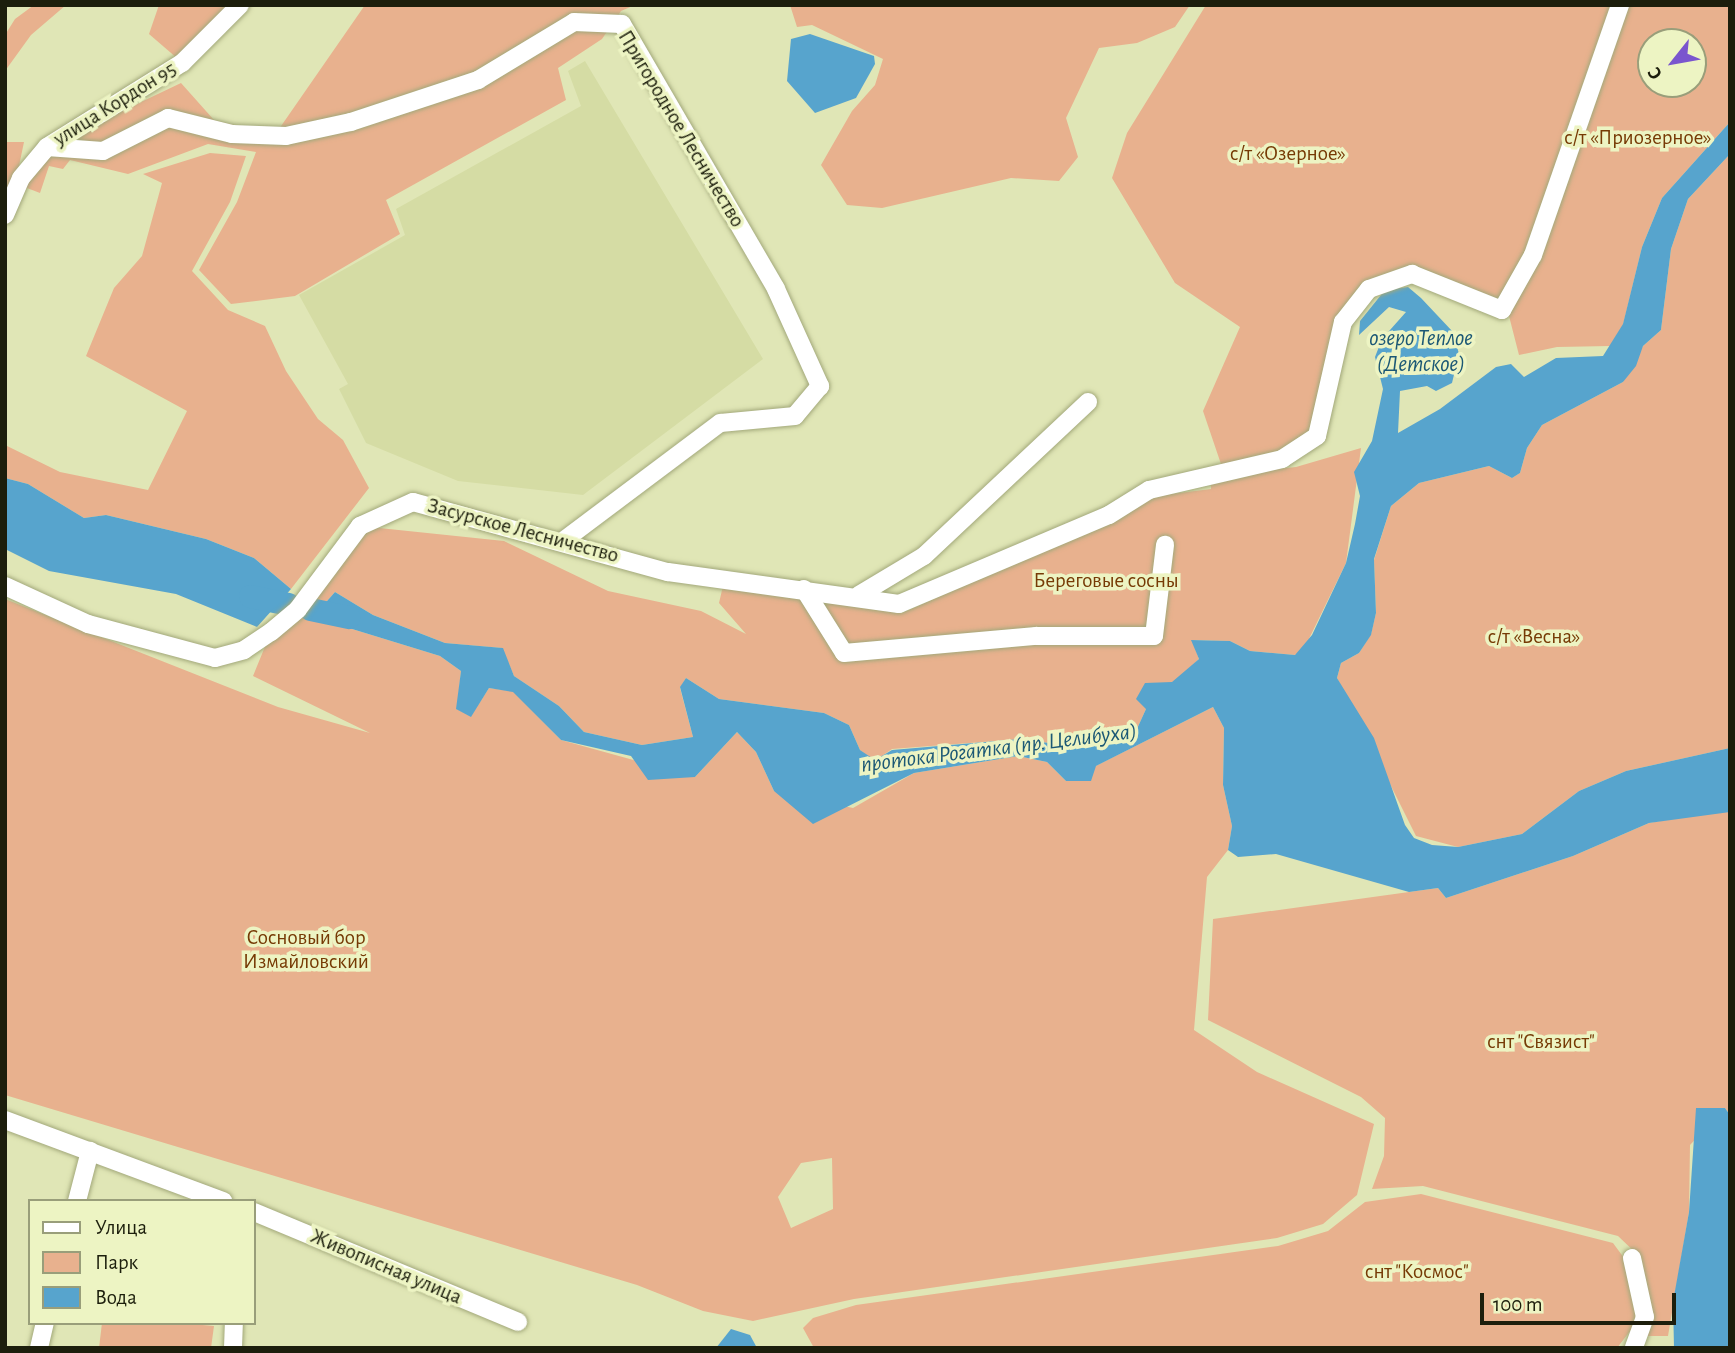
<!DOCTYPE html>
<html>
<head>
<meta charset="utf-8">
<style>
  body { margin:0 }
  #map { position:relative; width:1735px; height:1353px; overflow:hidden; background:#e0e6b6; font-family:"Alegreya Sans",sans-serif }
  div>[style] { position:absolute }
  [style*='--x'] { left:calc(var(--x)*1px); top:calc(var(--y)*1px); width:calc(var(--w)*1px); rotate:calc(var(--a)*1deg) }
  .built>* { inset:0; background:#d5dca4 }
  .green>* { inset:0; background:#e8b18e }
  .water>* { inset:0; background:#57a4cd }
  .river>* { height:23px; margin:-11.5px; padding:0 11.5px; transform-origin:11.5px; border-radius:11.5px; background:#57a4cd }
  .roads { filter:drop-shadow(0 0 2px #a2a87a) drop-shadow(0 0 2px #a2a87a) }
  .minor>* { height:18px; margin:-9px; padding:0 9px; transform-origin:9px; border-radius:9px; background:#fff }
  span { translate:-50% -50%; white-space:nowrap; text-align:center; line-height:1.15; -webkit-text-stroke:7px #edf4c3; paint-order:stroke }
  .street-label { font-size:21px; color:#1c1e0c }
  .park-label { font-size:21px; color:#763a05 }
  .water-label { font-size:23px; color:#1c5875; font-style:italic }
  .frame { position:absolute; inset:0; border:7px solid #1c1e0c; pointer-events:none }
  .legend { position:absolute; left:28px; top:1199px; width:228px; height:126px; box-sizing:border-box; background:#edf4c3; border:2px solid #999e7a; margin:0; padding:9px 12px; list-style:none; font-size:21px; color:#1c1e0c }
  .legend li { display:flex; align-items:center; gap:14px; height:35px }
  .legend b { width:35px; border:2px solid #999e7a }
  .north { position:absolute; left:1637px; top:28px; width:70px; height:70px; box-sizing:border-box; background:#edf4c3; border:2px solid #999e7a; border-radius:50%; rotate:239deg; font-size:19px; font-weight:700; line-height:28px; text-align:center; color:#1c1e0c }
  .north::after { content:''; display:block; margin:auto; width:24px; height:32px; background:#7a55ce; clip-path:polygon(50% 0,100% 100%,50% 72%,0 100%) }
  .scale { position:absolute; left:1480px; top:1293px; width:196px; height:32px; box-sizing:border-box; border:4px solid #1c1e0c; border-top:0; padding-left:9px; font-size:21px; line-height:24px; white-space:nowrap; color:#1c1e0c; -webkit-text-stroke:5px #edf4c3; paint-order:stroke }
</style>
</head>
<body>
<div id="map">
  <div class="built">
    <i style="clip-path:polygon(585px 61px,763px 359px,583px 495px,458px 481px,366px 443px,339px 389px,348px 384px,299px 295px,405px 235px,396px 209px,581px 106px,568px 71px)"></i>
  </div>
  <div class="green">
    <i style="clip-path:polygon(34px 5px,66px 5px,31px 35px,5px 71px,5px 35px,15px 19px)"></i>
    <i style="clip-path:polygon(159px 5px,229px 5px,178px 59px,149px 34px)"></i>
    <i style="clip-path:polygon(365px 5px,635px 5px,621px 11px,602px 39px,558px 68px,566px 100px,386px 200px,400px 234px,295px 296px,231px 304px,199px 270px,237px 202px,256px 152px,208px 144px,128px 174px,70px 160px,63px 169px,49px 166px,40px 193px,27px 188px,18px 203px,5px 199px,5px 142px,24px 142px,19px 166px,33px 168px,97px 123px,181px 83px,214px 120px,263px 132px,279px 129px)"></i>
    <i style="clip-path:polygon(790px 5px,1190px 5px,1175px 27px,1137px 43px,1099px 48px,1066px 118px,1078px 157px,1059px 181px,1011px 178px,882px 208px,847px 205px,821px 165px,852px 111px,875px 85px,883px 59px,812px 25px,797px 27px)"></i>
    <i style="clip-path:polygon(1206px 5px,1613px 5px,1529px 251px,1498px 305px,1421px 268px,1363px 282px,1338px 315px,1308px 435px,1290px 450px,1222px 467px,1203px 411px,1240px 327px,1175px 283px,1112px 178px,1127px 133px)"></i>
    <i style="clip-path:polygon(evenodd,1623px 5px,1730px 5px,1730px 122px,1662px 198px,1642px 247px,1623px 325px,1610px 346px,1557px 347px,1519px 355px,1509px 316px,1538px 259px,1623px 5px,1651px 42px,1693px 42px,1693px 84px,1651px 84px,1651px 42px)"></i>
    <i style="clip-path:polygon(210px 153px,246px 156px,230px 202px,192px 271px,228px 310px,265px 326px,286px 371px,318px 419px,343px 440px,369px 488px,291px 589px,254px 558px,206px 539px,106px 515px,84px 518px,28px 484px,5px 478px,5px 445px,60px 472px,148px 490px,187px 411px,86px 356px,114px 288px,142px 256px,162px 183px,143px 174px)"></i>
    <i style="clip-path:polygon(1730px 154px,1730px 748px,1626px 771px,1579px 791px,1522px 834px,1458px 847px,1416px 836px,1337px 678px,1341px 663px,1359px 653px,1371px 634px,1376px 613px,1374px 560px,1391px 506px,1419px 483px,1489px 466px,1512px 478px,1520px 473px,1527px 448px,1542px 425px,1623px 382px,1643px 346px,1661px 330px,1671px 249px,1688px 199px)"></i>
    <i style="clip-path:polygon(evenodd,1361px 448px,1346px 563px,1304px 649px,1295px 655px,1250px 651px,1230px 641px,1192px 640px,1199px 659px,1146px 709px,1136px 731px,1056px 744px,1020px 739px,892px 749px,875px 761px,860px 750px,849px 725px,824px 713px,719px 699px,686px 678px,680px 688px,693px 737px,642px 745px,584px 732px,559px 706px,514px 676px,502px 648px,445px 643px,373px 615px,335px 592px,313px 617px,440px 656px,461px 671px,457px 709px,471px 716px,489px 688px,513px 691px,561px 740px,695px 777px,737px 732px,756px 752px,774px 791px,853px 808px,914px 773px,1018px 756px,1047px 762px,1066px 781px,1213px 707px,1224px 728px,1223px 785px,1232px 826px,1228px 850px,1207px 877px,1194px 1030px,1257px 1072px,1374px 1124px,1357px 1195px,1323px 1224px,1277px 1238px,854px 1299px,753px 1321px,703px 1311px,637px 1285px,5px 1095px,5px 599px,278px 707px,370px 733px,253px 676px,271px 632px,360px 526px,504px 541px,608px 591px,701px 611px,746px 634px,719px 603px,723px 586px,902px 613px,1109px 521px,1147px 497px,1211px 489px,1211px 476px,1296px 467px,1361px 448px,832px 1158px,833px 1209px,791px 1228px,778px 1197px,801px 1163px,832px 1158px)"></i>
    <i style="clip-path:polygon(1722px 810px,1730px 812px,1730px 1115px,1725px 1108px,1690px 1145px,1689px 1212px,1668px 1336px,1647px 1336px,1639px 1256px,1618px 1236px,1423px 1186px,1372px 1189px,1384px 1156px,1385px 1118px,1361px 1097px,1208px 1020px,1213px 919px,1438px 888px,1446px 898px,1573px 856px,1649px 823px)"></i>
    <i style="clip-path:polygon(1421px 1194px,1613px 1243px,1627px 1262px,1638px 1301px,1634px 1326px,1617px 1348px,814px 1348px,803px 1328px,813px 1318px,856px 1305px,1278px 1246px,1328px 1231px,1365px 1202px)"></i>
    <i style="clip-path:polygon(102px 1323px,180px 1323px,214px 1326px,211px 1348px,99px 1348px)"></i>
  </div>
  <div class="water">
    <i style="clip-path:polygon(810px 34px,874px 56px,875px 64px,856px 98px,815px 113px,787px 81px,791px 39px)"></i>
    <i style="clip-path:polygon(1730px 122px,1730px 154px,1688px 199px,1671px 249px,1661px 330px,1643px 346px,1636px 366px,1623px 382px,1542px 425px,1527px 448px,1520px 473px,1512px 478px,1489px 466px,1419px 483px,1391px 506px,1374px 559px,1376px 613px,1371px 635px,1359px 653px,1341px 663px,1337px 678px,1374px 738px,1405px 825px,1414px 838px,1432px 845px,1458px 847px,1522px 834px,1579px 791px,1626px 771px,1730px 748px,1730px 812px,1649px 823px,1573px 856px,1446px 898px,1438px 888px,1409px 892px,1276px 854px,1238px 857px,1228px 850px,1232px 826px,1223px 785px,1224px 728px,1213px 707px,1096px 766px,1091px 781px,1066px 781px,1047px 762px,1018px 756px,914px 773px,813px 824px,774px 791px,756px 752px,737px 732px,695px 777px,648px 780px,631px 756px,561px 740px,513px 692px,489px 688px,471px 717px,456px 709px,461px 671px,440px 656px,313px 617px,335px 592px,373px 615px,445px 643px,503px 648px,514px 676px,559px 706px,584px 732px,642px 745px,693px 737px,680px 687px,686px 678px,719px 699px,824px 713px,849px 725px,860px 750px,875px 760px,892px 750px,1020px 739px,1056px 744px,1136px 731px,1146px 709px,1136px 699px,1145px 683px,1172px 682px,1199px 659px,1191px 640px,1230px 641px,1250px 651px,1295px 655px,1312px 635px,1346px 563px,1355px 524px,1360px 496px,1354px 472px,1372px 441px,1383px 389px,1375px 357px,1382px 339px,1406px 312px,1389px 307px,1359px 335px,1360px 321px,1385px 290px,1408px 287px,1421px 298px,1453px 332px,1459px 354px,1452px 383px,1436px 391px,1427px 386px,1400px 391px,1398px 433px,1440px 409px,1496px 367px,1511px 364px,1524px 377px,1556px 358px,1603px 356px,1623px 324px,1642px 247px,1662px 198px)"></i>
    <i style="clip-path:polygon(5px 478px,28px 484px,84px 518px,106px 515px,206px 539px,254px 558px,291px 589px,257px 627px,176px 594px,49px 571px,5px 549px)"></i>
    <i style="clip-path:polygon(1696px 1108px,1725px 1108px,1730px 1115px,1730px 1348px,1674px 1348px,1673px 1302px,1689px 1212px)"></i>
    <i style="clip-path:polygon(731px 1329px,750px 1335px,757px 1348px,716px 1348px)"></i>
  </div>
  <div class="river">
    <i style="--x:250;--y:596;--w:39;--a:12"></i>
    <i style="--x:310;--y:609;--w:39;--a:12"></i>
  </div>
  <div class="roads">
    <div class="minor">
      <i style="--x:47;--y:147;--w:56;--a:4.1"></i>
      <i style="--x:103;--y:151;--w:73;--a:-26.9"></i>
      <i style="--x:168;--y:118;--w:66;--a:14"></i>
      <i style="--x:232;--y:134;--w:54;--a:2.1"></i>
      <i style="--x:286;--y:136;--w:66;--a:-12.2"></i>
      <i style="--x:351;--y:122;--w:134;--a:-18.3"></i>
      <i style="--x:478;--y:80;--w:112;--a:-31.1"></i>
      <i style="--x:574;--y:22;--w:48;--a:2.4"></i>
      <i style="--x:622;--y:24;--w:306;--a:59.8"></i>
      <i style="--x:776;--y:289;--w:107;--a:65.6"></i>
      <i style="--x:820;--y:386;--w:39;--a:130"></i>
      <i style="--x:795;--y:416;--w:75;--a:174.7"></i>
      <i style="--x:720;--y:423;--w:196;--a:143.1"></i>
      <i style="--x:5;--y:215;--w:40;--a:-66.6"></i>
      <i style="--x:21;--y:178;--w:40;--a:-50"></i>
      <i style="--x:47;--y:147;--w:159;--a:-31.9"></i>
      <i style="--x:182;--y:63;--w:82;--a:-45"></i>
      <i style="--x:5;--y:586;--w:91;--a:24.6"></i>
      <i style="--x:88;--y:624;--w:131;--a:15"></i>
      <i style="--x:215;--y:658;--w:30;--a:-15"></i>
      <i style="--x:244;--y:650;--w:32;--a:-34"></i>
      <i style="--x:271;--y:632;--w:35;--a:-40"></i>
      <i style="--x:298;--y:609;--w:104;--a:-53.2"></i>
      <i style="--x:360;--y:526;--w:58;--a:-24.4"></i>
      <i style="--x:413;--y:502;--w:264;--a:15.4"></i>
      <i style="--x:668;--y:572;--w:233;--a:7.9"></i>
      <i style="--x:899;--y:604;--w:228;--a:-23"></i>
      <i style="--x:1109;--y:515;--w:47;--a:-32"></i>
      <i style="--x:1149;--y:490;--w:137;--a:-13.1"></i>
      <i style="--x:1282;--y:459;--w:42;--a:-33.3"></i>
      <i style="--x:1317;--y:436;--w:117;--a:-77.2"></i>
      <i style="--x:1343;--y:322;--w:42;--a:-51.8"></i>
      <i style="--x:1369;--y:289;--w:46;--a:-19.2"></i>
      <i style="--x:1412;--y:274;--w:97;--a:21.8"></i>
      <i style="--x:1502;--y:310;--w:63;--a:-60.6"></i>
      <i style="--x:1533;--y:255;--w:265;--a:-70.8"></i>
      <i style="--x:804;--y:589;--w:75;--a:58"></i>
      <i style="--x:844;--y:653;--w:193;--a:-5.1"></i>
      <i style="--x:1036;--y:636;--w:118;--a:0"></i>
      <i style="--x:1154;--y:636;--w:92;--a:-83.1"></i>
      <i style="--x:859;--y:595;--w:76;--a:-31"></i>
      <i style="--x:924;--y:556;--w:225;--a:-43.2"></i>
      <i style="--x:5;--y:1120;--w:233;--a:20.4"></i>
      <i style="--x:77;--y:1201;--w:52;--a:-75.4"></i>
      <i style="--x:254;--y:1212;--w:286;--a:22.6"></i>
      <i style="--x:1632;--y:1258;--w:60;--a:77.6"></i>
      <i style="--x:1645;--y:1317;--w:33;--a:110"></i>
      <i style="--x:39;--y:1348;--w:26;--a:-77"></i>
      <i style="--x:233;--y:1348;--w:25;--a:-88"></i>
    </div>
  </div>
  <div class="street-label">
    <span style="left:115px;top:104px;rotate:-32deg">улица Кордон 95</span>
    <span style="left:681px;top:129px;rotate:59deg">Пригородное Лесничество</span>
    <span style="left:523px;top:531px;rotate:15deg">Засурское Лесничество</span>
    <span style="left:386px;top:1267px;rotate:23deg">Живописная улица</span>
  </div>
  <div class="park-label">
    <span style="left:1638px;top:138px">с/т «Приозерное»</span>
    <span style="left:1288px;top:154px">с/т «Озерное»</span>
    <span style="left:1106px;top:581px">Береговые сосны</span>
    <span style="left:1534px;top:637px">с/т «Весна»</span>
    <span style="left:306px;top:950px">Сосновый бор<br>Измайловский</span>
    <span style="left:1541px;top:1042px">снт "Связист"</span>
    <span style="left:1417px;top:1272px">снт "Космос"</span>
  </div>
  <div class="water-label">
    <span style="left:1421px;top:352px">озеро Теплое<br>(Детское)</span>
    <span style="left:999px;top:749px;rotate:-7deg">протока Рогатка (пр. Целибуха)</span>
  </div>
  <div class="frame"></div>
  <ul class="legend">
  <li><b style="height:9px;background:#fff"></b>Улица</li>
  <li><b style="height:19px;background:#e8b18e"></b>Парк</li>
  <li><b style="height:19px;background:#57a4cd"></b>Вода</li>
  </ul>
  <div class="north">С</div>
  <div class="scale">100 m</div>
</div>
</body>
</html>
